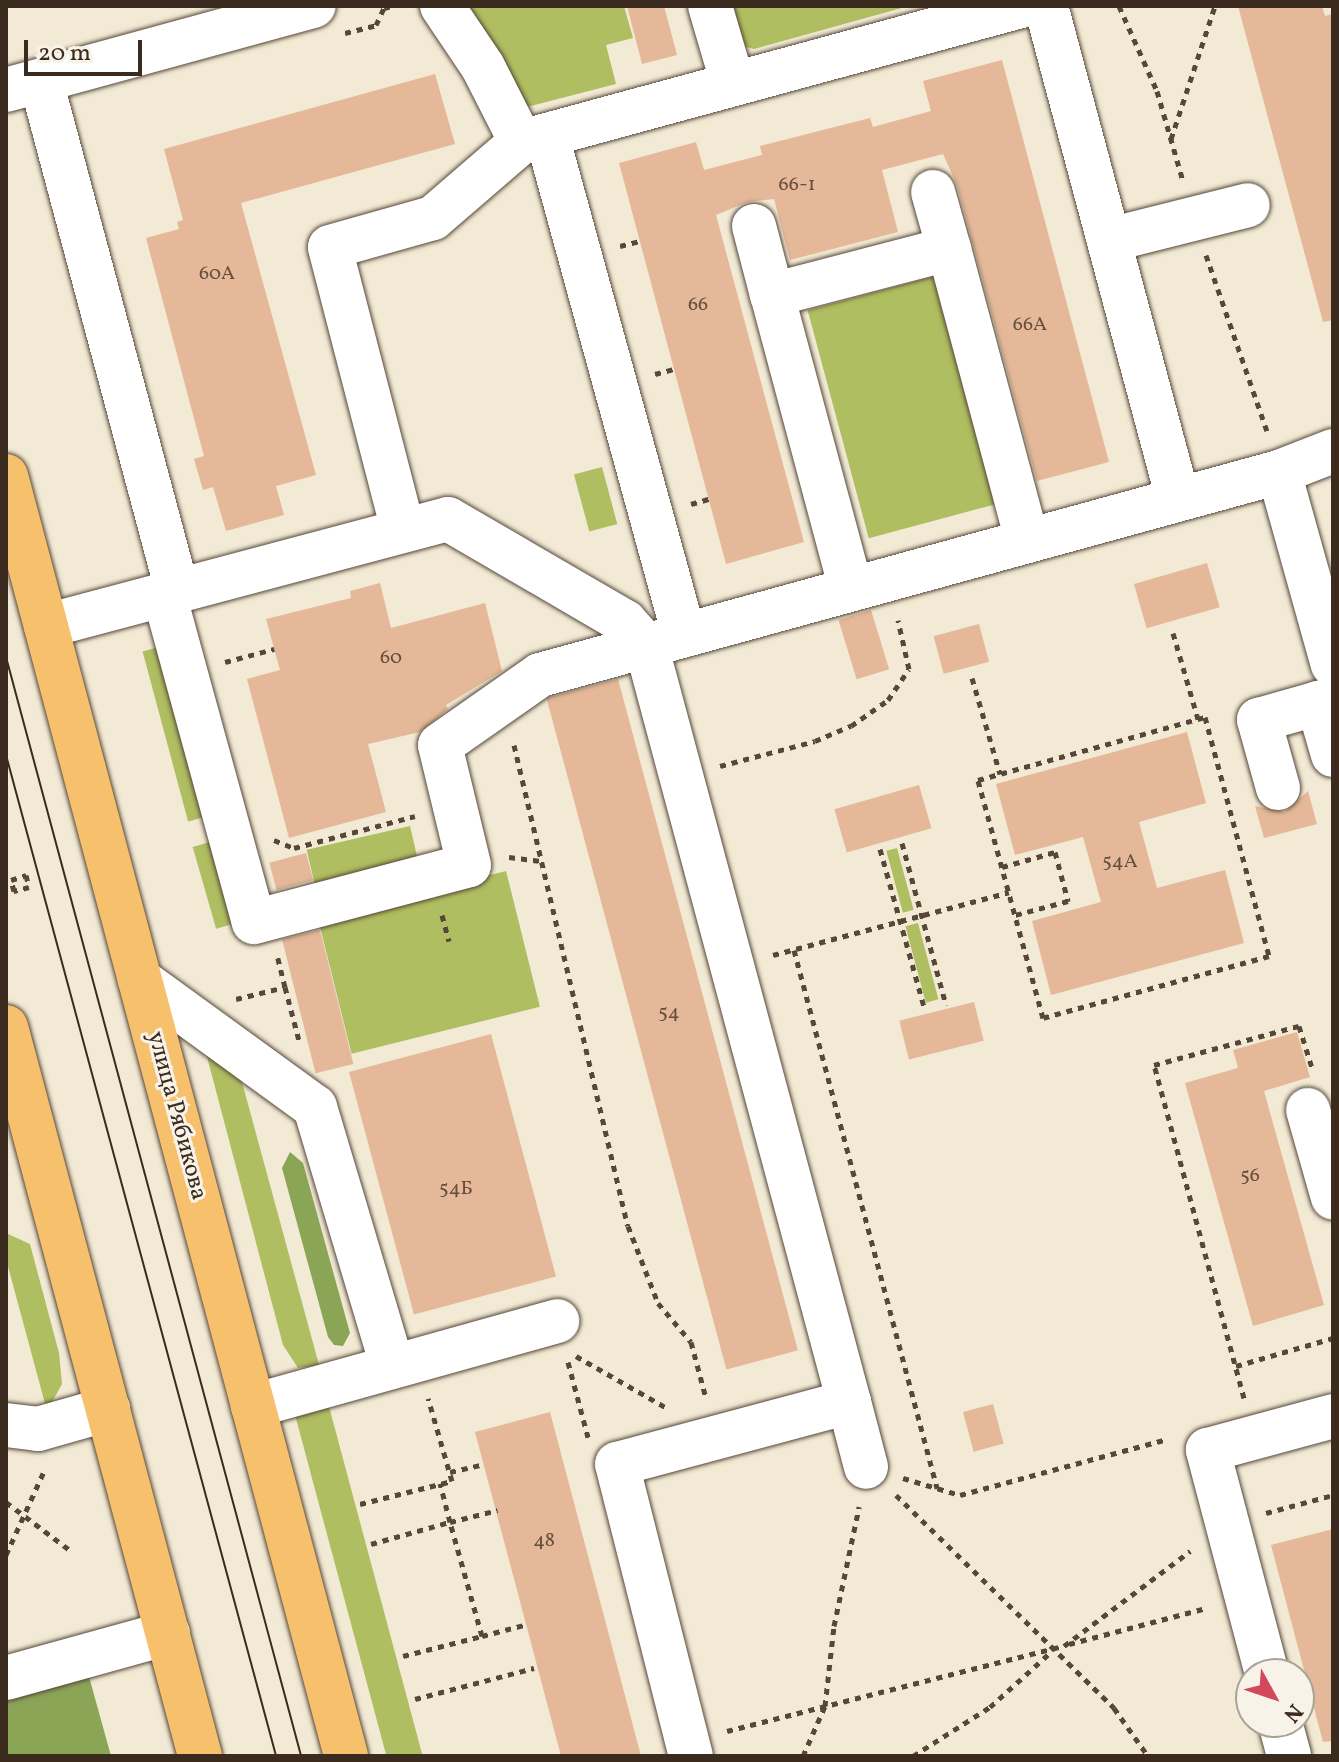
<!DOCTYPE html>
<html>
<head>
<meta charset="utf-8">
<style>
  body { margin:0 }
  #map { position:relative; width:1339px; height:1762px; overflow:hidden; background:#f2ead5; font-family:Vollkorn,serif }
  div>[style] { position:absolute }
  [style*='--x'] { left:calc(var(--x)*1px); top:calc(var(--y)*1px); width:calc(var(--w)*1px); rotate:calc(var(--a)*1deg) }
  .green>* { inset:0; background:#aebe60; transform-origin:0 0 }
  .forest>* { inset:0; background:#8aa556 }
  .building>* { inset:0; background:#e4b898; transform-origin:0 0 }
  .path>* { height:5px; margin-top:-2.5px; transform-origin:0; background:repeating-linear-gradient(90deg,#564739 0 6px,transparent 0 12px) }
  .roads { filter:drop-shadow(0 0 2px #564739) drop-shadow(0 0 2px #564739) }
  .minor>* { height:44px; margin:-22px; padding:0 22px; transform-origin:22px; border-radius:22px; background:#fff }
  .major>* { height:44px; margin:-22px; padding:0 22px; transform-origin:22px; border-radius:22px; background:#f7c06c }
  .tram>* { height:2px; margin:-1px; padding:0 1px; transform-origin:1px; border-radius:1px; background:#3b2a1e }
  span { translate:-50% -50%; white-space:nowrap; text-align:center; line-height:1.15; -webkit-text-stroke:6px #f7f3e8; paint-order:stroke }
  .number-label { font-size:20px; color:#654e3c }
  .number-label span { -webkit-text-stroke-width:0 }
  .street-label { font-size:24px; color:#3b2a1e }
  .frame { position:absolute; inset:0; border:8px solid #3b2a1e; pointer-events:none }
  .north { position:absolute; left:1235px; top:1658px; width:80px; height:80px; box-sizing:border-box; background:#f7f3e8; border:2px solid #aca397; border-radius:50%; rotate:130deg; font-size:22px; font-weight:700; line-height:32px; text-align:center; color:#3b2a1e }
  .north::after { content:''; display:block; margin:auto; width:28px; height:36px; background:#d1495b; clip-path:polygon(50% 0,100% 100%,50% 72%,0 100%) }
  .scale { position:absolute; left:24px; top:40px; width:118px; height:36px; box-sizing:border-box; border:4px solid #3b2a1e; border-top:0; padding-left:10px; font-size:24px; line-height:28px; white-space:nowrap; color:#3b2a1e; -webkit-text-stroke:6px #f7f3e8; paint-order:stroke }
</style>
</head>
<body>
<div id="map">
  <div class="green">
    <i style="clip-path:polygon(466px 6px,624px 6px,633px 38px,606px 45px,616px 84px,523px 108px)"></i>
    <i style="clip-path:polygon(721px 6px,909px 6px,754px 49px,738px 45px)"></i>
    <i style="left:939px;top:275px;width:236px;height:136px;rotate:75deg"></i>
    <i style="left:602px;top:467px;width:59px;height:29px;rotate:75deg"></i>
    <i style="left:159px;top:647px;width:176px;height:17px;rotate:75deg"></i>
    <i style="left:410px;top:826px;width:35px;height:106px;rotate:77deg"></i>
    <i style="left:210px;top:842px;width:85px;height:18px;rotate:74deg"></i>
    <i style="left:897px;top:848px;width:64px;height:11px;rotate:75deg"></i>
    <i style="left:506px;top:871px;width:140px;height:194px;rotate:76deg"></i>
    <i style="left:918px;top:923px;width:79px;height:13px;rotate:75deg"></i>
    <i style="clip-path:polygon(201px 1034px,236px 1060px,319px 1365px,298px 1368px,283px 1345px)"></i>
    <i style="clip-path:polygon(6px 1226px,8px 1234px,30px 1244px,59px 1353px,62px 1384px,47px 1411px,6px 1259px)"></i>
    <i style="left:327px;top:1399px;width:370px;height:35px;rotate:75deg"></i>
  </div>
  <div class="forest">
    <i style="clip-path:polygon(290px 1152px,303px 1163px,350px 1333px,343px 1346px,334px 1345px,328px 1337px,282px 1168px)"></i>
    <i style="clip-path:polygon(88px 1673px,111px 1756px,6px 1756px,6px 1697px)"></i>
  </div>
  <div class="building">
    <i style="clip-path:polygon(627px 6px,664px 6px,677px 55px,642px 64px)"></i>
    <i style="clip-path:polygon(1238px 6px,1322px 6px,1325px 16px,1333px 14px,1333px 320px,1323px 322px)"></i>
    <i style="clip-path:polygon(1002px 60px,1109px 462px,1037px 481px,957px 185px,943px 154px,882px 170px,898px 232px,790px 260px,774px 199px,747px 202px,716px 215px,804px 542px,726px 564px,619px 163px,696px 142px,704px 170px,762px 155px,760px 146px,870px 118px,873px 127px,931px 111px,923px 81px)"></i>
    <i style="clip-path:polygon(435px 74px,455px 144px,241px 203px,316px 475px,276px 486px,284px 515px,226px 531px,213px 487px,203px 490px,194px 459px,204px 456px,146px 238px,179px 229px,177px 222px,183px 220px,164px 149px)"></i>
    <i style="left:1207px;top:563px;width:46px;height:76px;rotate:74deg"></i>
    <i style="clip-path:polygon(380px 583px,391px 628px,485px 603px,502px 671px,446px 705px,448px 709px,420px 732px,368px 744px,386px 812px,289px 838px,247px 679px,280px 670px,266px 619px,351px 598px,350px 591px)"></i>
    <i style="left:871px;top:610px;width:62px;height:34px;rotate:73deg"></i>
    <i style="left:979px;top:624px;width:39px;height:47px;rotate:75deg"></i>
    <i style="left:618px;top:679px;width:695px;height:74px;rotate:75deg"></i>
    <i style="clip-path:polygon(1187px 732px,1206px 803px,1139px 822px,1157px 888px,1225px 870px,1244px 943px,1051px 995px,1032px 921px,1101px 902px,1083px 837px,1015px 855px,996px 784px)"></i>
    <i style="left:919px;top:785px;width:45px;height:88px;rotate:74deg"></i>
    <i style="clip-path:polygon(1308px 791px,1317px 824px,1264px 838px,1255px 806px,1285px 812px)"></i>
    <i style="left:306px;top:853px;width:28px;height:38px;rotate:75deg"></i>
    <i style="left:320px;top:930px;width:138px;height:39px;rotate:76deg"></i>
    <i style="left:974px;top:1002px;width:40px;height:77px;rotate:76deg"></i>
    <i style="clip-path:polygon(1297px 1032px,1310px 1077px,1264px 1091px,1324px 1305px,1253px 1326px,1185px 1083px,1238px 1068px,1233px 1050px)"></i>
    <i style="left:491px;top:1034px;width:251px;height:147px;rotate:75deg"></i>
    <i style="left:993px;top:1404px;width:41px;height:31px;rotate:75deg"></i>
    <i style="clip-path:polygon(550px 1412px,628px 1707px,641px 1756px,561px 1756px,475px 1432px)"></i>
    <i style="clip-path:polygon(1333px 1529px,1333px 1741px,1323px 1742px,1271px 1545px)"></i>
  </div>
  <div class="path">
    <i style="--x:1119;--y:6;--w:93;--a:65.9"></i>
    <i style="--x:1157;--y:91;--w:94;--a:73.9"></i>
    <i style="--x:345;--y:33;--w:32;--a:-14"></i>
    <i style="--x:376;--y:25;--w:19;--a:-65"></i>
    <i style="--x:384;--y:8;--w:8;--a:-14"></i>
    <i style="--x:1171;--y:139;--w:140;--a:-71.7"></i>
    <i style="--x:620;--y:246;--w:21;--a:-14"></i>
    <i style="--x:1206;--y:255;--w:186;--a:70.9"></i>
    <i style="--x:655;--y:374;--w:20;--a:-15"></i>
    <i style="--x:691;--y:504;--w:19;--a:-16"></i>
    <i style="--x:1173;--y:633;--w:90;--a:73.8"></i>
    <i style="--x:225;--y:662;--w:51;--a:-14.9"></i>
    <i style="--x:972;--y:678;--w:100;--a:73.7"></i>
    <i style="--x:1205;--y:717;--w:247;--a:75"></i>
    <i style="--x:1269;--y:956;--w:234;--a:164.7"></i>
    <i style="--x:1043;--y:1018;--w:247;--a:-105.3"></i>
    <i style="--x:978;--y:780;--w:236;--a:-15.5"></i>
    <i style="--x:514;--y:745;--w:494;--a:76.7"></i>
    <i style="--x:628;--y:1226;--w:83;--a:68.7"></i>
    <i style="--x:658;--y:1303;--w:51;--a:49.8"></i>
    <i style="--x:691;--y:1342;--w:58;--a:75"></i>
    <i style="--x:720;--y:766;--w:98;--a:-14.7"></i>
    <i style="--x:815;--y:741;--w:39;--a:-23"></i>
    <i style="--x:851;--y:726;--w:45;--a:-35.1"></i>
    <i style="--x:888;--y:700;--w:37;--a:-56"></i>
    <i style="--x:909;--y:669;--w:50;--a:-102.7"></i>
    <i style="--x:274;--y:840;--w:22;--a:22"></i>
    <i style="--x:294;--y:848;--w:125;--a:-14.8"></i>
    <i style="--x:902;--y:843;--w:168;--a:74.8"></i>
    <i style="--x:880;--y:849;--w:167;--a:74.4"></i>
    <i style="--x:509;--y:857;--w:32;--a:7"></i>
    <i style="--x:1002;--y:867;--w:55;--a:-15.8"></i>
    <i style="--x:1055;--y:852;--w:51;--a:75.1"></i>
    <i style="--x:1068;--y:901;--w:55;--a:165.2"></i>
    <i style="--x:26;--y:875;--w:12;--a:76"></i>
    <i style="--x:29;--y:887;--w:16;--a:165"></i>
    <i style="--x:14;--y:891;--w:11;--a:-105"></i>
    <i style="--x:11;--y:880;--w:16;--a:-18"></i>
    <i style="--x:442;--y:915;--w:27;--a:75"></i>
    <i style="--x:794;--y:950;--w:557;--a:75.11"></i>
    <i style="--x:773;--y:955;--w:244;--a:-14.9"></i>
    <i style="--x:285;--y:987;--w:59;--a:75.3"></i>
    <i style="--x:236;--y:999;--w:50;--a:-13.8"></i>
    <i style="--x:285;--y:987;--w:32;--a:-104"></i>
    <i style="--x:576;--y:1356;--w:103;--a:29.8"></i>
    <i style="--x:568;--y:1362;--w:78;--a:75.1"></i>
    <i style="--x:1236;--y:1366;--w:101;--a:-16.1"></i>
    <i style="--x:1244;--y:1398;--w:345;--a:-105.1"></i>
    <i style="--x:1154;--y:1065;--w:150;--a:-15.1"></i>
    <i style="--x:1299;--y:1026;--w:47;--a:72.7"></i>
    <i style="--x:450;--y:1472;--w:35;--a:-13"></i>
    <i style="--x:903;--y:1478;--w:59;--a:16.6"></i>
    <i style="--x:960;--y:1495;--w:214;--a:-15.1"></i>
    <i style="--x:896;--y:1495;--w:305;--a:44.3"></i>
    <i style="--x:1114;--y:1708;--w:59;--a:54.7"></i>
    <i style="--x:6;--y:1502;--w:81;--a:37"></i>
    <i style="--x:360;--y:1504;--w:95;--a:-14"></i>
    <i style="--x:452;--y:1481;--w:86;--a:-106.1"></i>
    <i style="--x:1266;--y:1513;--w:69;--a:-15"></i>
    <i style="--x:371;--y:1544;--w:82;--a:-15.6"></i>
    <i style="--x:450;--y:1522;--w:40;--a:-104.4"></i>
    <i style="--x:6;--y:1555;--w:94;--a:-65.6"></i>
    <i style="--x:482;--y:1636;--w:43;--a:-14.7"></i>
    <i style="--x:1069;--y:1644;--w:142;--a:-14.7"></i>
    <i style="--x:403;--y:1656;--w:81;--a:-14.2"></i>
    <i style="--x:482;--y:1636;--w:118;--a:-105.7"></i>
    <i style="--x:450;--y:1522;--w:49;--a:-14"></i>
    <i style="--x:415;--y:1699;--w:123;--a:-14.6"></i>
    <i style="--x:727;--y:1731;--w:348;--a:-14.2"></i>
    <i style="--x:1064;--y:1646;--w:158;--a:-37"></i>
    <i style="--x:803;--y:1756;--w:55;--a:-66.3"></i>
    <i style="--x:825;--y:1706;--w:81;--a:-83.6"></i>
    <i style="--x:834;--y:1626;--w:122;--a:-78.1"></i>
    <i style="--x:913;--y:1756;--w:91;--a:-32.5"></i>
    <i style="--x:990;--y:1707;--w:84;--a:-42.1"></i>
  </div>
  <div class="roads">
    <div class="minor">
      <i style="--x:442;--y:6;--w:73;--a:56.1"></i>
      <i style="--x:483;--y:67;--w:84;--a:63.1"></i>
      <i style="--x:710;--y:6;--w:81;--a:73.6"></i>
      <i style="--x:1046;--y:6;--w:510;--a:75.01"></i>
      <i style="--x:41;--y:81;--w:527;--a:75.04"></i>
      <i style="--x:6;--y:90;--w:319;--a:-15.3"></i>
      <i style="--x:547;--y:136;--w:517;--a:74.65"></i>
      <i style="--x:933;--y:192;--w:59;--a:74.3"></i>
      <i style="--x:754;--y:226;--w:71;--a:75.4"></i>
      <i style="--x:1109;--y:240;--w:143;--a:-14.1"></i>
      <i style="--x:1279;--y:472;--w:200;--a:74.4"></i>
      <i style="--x:403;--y:530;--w:292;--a:-104.5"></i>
      <i style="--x:330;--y:247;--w:107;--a:-15.7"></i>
      <i style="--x:433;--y:218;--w:116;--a:-40.8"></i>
      <i style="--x:521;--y:142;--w:518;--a:-15.22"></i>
      <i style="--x:851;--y:589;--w:304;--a:-105"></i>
      <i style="--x:772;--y:295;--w:183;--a:-14.6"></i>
      <i style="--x:949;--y:249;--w:301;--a:75"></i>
      <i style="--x:164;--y:594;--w:340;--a:74.7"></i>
      <i style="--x:254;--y:922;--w:222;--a:-14.8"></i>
      <i style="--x:469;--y:865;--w:123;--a:-103.6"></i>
      <i style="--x:440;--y:745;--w:122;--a:-35"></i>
      <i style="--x:540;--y:675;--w:766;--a:-15.36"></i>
      <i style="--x:1279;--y:472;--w:58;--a:-21.3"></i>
      <i style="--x:46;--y:626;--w:416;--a:-14.9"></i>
      <i style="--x:448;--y:519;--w:205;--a:30.2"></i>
      <i style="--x:625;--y:622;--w:31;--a:48"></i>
      <i style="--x:646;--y:645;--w:784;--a:74.99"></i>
      <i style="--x:849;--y:1402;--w:240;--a:165"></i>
      <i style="--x:617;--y:1464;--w:301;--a:75.8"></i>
      <i style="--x:1318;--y:703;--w:54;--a:73.9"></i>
      <i style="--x:1278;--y:788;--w:71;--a:-105.6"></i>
      <i style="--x:1259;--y:720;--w:77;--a:-15.8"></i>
      <i style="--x:140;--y:980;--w:216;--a:36"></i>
      <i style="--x:315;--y:1107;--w:270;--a:73.4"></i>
      <i style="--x:1308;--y:1110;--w:91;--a:74.1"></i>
      <i style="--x:849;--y:1402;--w:67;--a:75.3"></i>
      <i style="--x:253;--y:1406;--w:316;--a:-15.6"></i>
      <i style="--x:6;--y:1425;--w:32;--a:7"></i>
      <i style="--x:38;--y:1429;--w:73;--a:-15.9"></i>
      <i style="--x:1267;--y:1674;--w:232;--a:-104.8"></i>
      <i style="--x:1208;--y:1450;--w:130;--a:-15.2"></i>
      <i style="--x:6;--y:1678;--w:168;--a:-15.5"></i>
      <i style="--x:1280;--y:1722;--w:35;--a:75"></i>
    </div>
    <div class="major">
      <i style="--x:6;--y:476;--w:1324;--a:75.12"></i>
      <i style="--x:6;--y:1027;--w:754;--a:75.1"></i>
    </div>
  </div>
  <div class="tram">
    <i style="--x:6;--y:657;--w:1138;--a:74.97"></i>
    <i style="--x:6;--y:755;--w:1037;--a:74.9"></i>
  </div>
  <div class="number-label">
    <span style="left:797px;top:185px">66-1</span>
    <span style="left:217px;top:274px">60А</span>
    <span style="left:698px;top:305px">66</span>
    <span style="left:1030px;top:325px">66А</span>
    <span style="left:391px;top:658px">60</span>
    <span style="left:1120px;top:862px">54А</span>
    <span style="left:669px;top:1013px">54</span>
    <span style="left:1250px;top:1176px">56</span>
    <span style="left:456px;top:1189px">54Б</span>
    <span style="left:544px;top:1541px">48</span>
  </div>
  <div class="street-label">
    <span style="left:176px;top:1116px;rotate:75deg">улица Рябикова</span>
  </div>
  <div class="frame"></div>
  <div class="north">N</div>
  <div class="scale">20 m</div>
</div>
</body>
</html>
